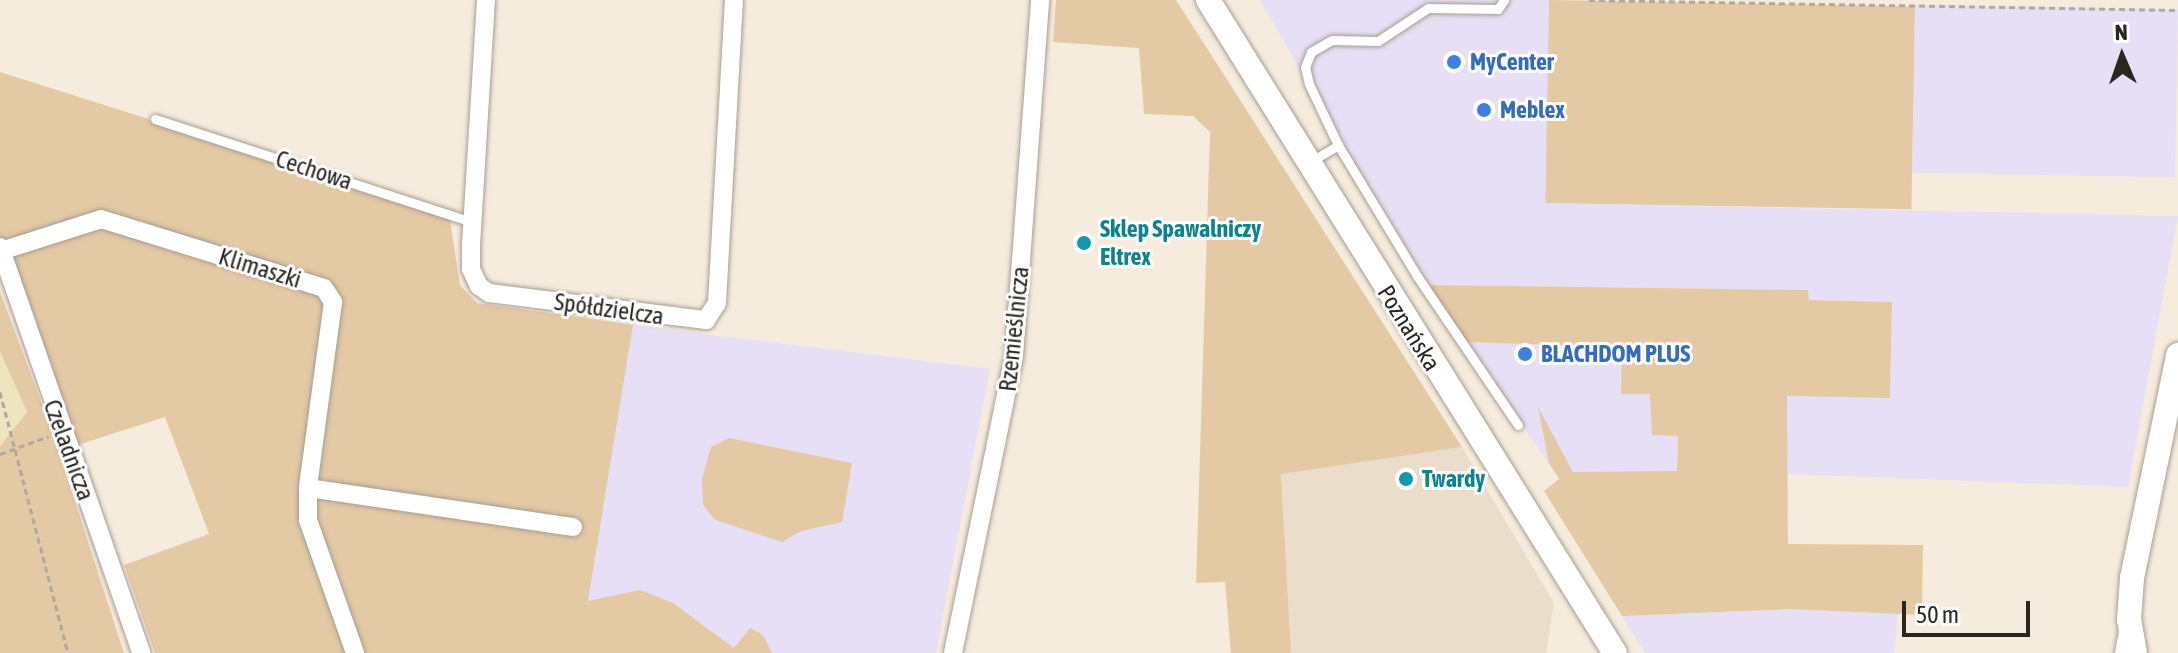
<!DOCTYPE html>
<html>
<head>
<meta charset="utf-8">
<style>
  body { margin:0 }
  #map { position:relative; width:2178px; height:653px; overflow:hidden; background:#f6ecde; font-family:"Asap Condensed",sans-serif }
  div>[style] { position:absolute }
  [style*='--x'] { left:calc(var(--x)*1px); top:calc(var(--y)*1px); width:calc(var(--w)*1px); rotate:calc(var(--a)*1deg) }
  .commercial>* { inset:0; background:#eadecb }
  .industrial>* { inset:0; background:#e7dff5; transform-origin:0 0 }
  .green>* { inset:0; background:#e3c9a4; transform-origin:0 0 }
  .sand>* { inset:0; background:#eee4bf }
  .path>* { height:3px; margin-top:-1.5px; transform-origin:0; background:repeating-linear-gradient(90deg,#b1a99e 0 6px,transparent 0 10px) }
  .roads { filter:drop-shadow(0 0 2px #a79e91) drop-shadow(0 0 2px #a79e91) }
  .lane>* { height:9px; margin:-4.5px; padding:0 4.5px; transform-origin:4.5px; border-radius:4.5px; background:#fff }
  .street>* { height:18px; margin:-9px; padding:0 9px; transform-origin:9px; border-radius:9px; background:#fff }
  .secondary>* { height:24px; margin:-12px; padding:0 12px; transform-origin:12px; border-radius:12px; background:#fff }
  .dots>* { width:22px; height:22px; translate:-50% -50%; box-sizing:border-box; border:4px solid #fff; border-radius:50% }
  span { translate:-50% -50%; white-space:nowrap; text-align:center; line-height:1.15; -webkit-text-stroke:6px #fff; paint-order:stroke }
  .shop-label { font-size:24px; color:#366cbe; font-weight:700 }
  .left { translate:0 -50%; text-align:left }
  .street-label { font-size:24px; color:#2a2621 }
  .culture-label { font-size:24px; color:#0d838f; font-weight:700 }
  .north { position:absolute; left:2082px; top:16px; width:80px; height:80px; -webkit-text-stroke:6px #fff; paint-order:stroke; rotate:358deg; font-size:22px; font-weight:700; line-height:32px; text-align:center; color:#2a2621 }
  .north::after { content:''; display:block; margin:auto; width:28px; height:36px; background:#2a2621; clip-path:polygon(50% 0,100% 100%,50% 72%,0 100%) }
  .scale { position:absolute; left:1902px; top:601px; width:128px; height:36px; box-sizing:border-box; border:4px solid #2a2621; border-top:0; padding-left:10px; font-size:24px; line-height:28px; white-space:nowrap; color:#2a2621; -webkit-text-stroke:6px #fff; paint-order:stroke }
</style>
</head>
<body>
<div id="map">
  <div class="commercial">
    <i style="clip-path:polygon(1462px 447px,1554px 603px,1546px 653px,1291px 653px,1281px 473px)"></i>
  </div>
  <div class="industrial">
    <i style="clip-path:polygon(1260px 0,1549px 0,1548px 203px,2178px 216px,2128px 487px,1787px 474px,1787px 396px,1890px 398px,1891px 302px,1809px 300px,1808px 290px,1423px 285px)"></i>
    <i style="left:1915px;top:5px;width:263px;height:168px;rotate:1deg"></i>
    <i style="clip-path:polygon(633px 325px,990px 369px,936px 653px,772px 653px,763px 635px,734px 648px,673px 603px,588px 602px)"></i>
    <i style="clip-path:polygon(1463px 342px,1622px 347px,1651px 394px,1652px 435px,1678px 436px,1678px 471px,1560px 479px)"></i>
    <i style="clip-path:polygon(1789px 609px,1898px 614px,1894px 653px,1645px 653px,1622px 616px)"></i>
  </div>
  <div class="green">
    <i style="clip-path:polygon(1056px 0,1176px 0,1462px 447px,1281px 474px,1291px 653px,1231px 653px,1225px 582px,1196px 583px,1210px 132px,1193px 116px,1144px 114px,1139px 48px,1053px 42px)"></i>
    <i style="left:1549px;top:0;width:366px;height:203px;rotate:1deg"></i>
    <i style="clip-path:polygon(0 72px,449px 214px,460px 285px,477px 303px,633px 325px,588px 601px,640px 590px,673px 603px,734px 648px,750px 628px,763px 635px,772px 653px,155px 653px,124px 565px,209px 534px,165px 417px,71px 447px,0 242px)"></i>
    <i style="clip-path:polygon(1423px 285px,1808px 290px,1809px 300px,1892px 302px,1890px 398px,1787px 396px,1788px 544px,1923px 545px,1922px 615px,1789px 609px,1622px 616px,1544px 491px,1559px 479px,1549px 463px,1538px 407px,1573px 472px,1677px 471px,1678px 436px,1652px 435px,1650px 394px,1621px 394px,1622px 347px,1463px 342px)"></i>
    <i style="clip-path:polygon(0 292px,54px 437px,124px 653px,0 653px,0 446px,27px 412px,0 352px)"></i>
    <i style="clip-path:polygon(729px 438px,852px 463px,842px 522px,801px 531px,782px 542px,715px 520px,703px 505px,702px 479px,711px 447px)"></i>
  </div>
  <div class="sand">
    <i style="clip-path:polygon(0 352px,27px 412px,0 446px)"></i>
  </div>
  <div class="path">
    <i style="--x:1589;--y:0;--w:589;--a:0.97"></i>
    <i style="--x:0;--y:392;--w:270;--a:75.4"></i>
    <i style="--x:0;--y:454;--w:52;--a:-20.2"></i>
  </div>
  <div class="roads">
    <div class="lane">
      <i style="--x:155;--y:119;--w:333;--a:18"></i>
      <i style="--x:1338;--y:145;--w:153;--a:58.9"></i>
      <i style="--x:1417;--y:276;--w:180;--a:55.9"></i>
      <i style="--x:1310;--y:162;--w:33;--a:-31"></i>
      <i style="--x:1338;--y:145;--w:68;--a:-115.4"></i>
      <i style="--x:1309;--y:84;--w:17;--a:-103"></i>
      <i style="--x:1305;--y:67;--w:16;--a:-68"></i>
      <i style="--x:1311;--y:52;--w:24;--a:-30"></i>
      <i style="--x:1332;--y:40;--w:46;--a:1.2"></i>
      <i style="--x:1378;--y:41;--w:60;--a:-33.4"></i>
      <i style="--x:1428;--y:8;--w:70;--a:0.8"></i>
      <i style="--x:1498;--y:9;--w:11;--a:-56"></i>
      <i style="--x:2119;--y:653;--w:22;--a:-80"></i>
    </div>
    <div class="street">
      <i style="--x:486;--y:0;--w:245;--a:93.5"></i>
      <i style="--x:471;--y:245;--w:24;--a:90"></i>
      <i style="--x:471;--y:269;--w:19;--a:65"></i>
      <i style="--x:479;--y:286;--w:12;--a:35"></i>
      <i style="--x:489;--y:293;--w:219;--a:7.1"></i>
      <i style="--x:706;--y:320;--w:20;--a:-57"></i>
      <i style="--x:717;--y:303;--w:303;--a:-86.8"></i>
      <i style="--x:0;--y:247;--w:430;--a:70.8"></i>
      <i style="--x:1;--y:251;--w:105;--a:-17.7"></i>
      <i style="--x:101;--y:219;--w:233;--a:17.2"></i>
      <i style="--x:324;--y:288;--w:17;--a:57"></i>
      <i style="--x:333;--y:302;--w:188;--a:97.7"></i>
      <i style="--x:308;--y:488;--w:32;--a:90"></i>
      <i style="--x:308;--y:520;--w:141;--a:70.5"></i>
      <i style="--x:308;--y:488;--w:268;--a:8.4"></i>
      <i style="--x:953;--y:653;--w:303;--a:-78.4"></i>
      <i style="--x:1014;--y:356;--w:357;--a:-85.8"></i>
    </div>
    <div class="secondary">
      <i style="--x:1208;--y:0;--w:769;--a:58.07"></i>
      <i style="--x:2135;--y:653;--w:34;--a:-100"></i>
      <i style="--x:2129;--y:620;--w:42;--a:-85.9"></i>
      <i style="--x:2132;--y:578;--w:228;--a:-78.3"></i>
    </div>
  </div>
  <div class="dots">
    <i style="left:1454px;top:62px;background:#3f7fe0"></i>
    <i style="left:1484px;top:110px;background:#3f7fe0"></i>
    <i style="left:1084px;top:243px;background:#0f9aa8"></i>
    <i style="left:1525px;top:354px;background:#3f7fe0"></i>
    <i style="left:1406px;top:479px;background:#0f9aa8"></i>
  </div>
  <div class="shop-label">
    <span class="left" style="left:1470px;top:62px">MyCenter</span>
    <span class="left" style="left:1500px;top:110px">Meblex</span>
    <span class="left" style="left:1541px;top:354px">BLACHDOM PLUS</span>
  </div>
  <div class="street-label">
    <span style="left:314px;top:170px;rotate:18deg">Cechowa</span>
    <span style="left:260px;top:268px;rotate:17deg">Klimaszki</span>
    <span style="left:609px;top:309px;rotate:8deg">Spółdzielcza</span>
    <span style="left:1409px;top:328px;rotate:58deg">Poznańska</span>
    <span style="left:1014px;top:329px;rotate:-84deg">Rzemieślnicza</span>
    <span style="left:69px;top:450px;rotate:70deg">Czeladnicza</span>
  </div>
  <div class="culture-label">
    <span class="left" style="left:1100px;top:243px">Sklep Spawalniczy<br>Eltrex</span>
    <span class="left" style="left:1422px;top:479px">Twardy</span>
  </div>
  <div class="north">N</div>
  <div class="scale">50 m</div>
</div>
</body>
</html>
